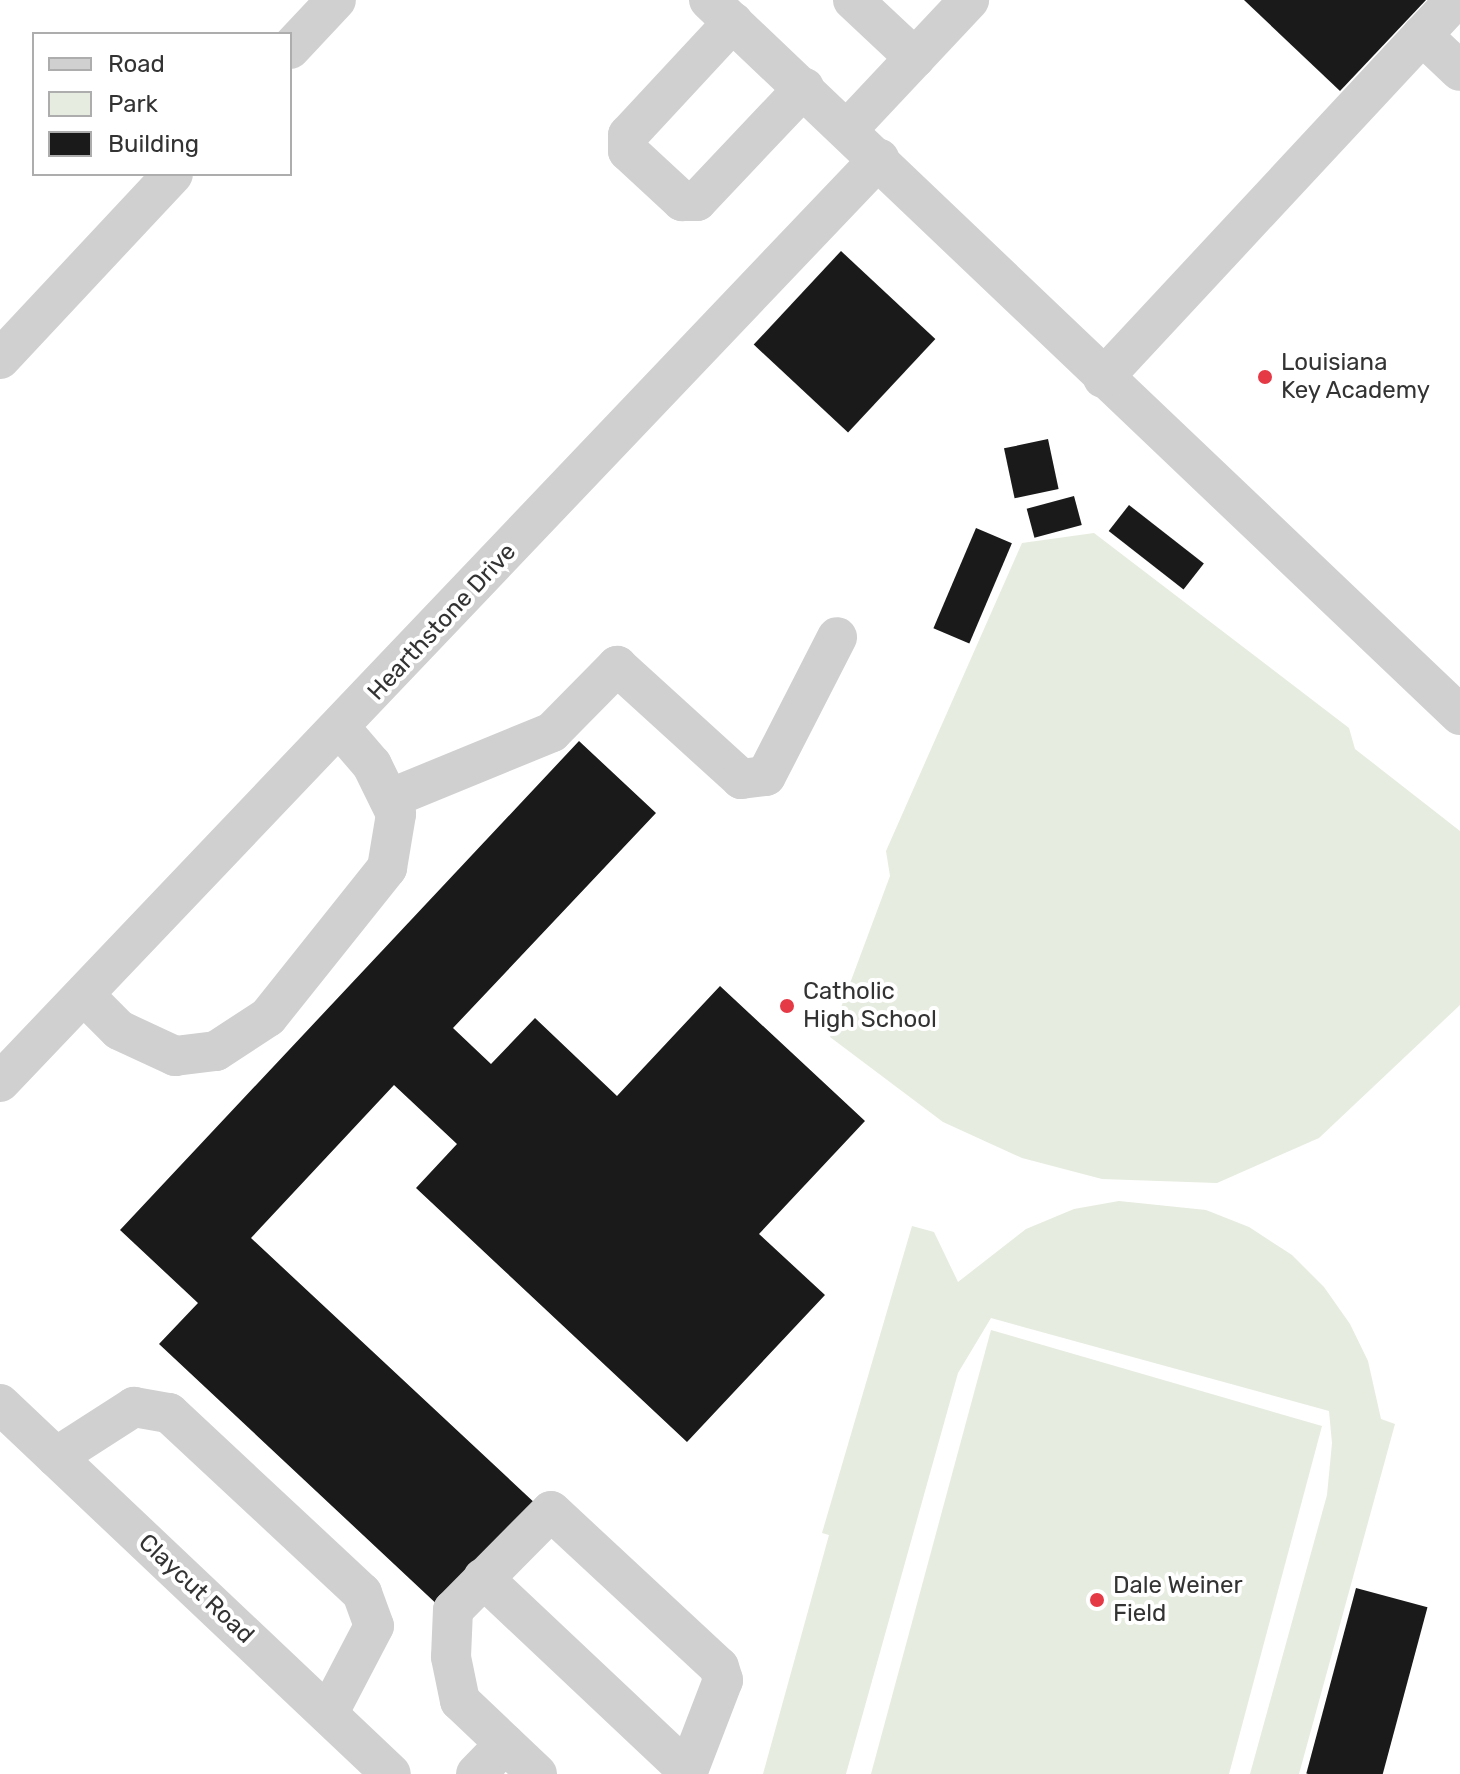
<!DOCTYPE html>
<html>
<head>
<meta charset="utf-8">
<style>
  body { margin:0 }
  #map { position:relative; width:1460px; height:1774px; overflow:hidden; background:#fff; font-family:Rubik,sans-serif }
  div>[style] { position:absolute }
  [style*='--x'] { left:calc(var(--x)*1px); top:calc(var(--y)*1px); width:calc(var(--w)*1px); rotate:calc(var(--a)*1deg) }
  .green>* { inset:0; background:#e6ecdf }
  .building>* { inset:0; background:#1a1a1a; transform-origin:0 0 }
  .minor>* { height:40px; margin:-20px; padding:0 20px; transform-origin:20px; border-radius:20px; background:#d0d0d0 }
  .dots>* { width:22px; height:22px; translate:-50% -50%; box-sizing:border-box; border:4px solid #fff; border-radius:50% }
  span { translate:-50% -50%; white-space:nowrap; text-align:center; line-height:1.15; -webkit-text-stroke:8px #fff; paint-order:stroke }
  .poi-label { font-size:24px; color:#333 }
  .left { translate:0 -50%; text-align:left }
  .street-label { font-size:24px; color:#333 }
  .legend { position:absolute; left:32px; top:32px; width:260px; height:144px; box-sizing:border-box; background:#fff; border:2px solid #adadad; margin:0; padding:10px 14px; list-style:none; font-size:24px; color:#333 }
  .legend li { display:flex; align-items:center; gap:16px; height:40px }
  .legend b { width:40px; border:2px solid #adadad }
</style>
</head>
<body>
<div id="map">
  <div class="green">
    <i style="clip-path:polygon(1094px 533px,1349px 728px,1355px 749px,1460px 831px,1460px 1005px,1319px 1138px,1217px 1183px,1102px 1179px,1022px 1158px,943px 1122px,830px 1037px,890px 876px,886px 851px,1022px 543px)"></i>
    <i style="clip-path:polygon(1119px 1201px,1206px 1210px,1249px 1227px,1292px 1255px,1324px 1287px,1350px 1324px,1368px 1361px,1381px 1419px,1395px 1424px,1299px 1774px,1250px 1774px,1327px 1495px,1332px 1443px,1329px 1411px,991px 1318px,958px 1373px,846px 1774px,763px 1774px,829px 1535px,822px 1533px,912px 1226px,934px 1232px,958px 1282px,1026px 1229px,1074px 1209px)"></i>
    <i style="clip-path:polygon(991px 1330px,1322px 1426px,1229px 1774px,871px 1774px)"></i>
  </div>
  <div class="building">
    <i style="clip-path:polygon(1244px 0,1426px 0,1340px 91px)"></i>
    <i style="left:841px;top:251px;width:129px;height:128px;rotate:43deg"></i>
    <i style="left:1048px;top:439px;width:51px;height:45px;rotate:78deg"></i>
    <i style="left:1074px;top:496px;width:30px;height:49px;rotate:75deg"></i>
    <i style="left:1129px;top:505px;width:95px;height:33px;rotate:38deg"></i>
    <i style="left:976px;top:528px;width:39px;height:109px;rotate:23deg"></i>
    <i style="clip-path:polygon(579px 741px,656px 813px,453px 1028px,491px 1064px,535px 1018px,617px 1096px,720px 986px,865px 1121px,759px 1234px,825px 1295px,687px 1442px,416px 1188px,457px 1144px,394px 1085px,251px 1238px,538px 1506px,442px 1609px,159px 1344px,198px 1303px,120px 1230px)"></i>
    <i style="left:1356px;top:1588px;width:74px;height:192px;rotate:15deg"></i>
  </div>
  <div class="minor">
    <i style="--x:709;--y:0;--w:1037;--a:43.59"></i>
    <i style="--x:853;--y:0;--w:85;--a:43.1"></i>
    <i style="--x:733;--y:22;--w:154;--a:132.9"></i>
    <i style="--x:628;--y:135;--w:16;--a:90"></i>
    <i style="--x:628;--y:151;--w:74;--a:42.8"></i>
    <i style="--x:682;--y:201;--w:15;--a:0"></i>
    <i style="--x:697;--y:201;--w:156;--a:-46.6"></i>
    <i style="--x:1422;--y:35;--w:52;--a:43.5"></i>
    <i style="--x:290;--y:49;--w:67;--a:-46.8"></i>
    <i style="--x:848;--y:129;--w:177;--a:-46.8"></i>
    <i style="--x:0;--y:359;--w:253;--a:-46.9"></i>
    <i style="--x:1103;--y:378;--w:517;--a:-47.04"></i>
    <i style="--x:389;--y:799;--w:176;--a:-22.3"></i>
    <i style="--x:552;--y:732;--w:93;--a:-45.4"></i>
    <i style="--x:617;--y:666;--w:168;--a:42.3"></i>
    <i style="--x:741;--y:779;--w:25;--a:-7"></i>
    <i style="--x:766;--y:776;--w:156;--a:-62.9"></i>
    <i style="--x:84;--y:995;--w:49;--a:45"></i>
    <i style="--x:119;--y:1030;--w:62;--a:24.9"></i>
    <i style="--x:175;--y:1056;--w:41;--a:-7"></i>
    <i style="--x:216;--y:1051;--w:62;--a:-33.2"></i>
    <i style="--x:268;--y:1017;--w:191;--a:-51.4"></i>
    <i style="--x:387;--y:868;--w:55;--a:-80.5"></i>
    <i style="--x:396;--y:814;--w:55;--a:-116.1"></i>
    <i style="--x:372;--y:765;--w:48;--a:-130.7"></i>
    <i style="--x:0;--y:1082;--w:1275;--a:-46.4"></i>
    <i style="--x:0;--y:1404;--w:538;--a:43.42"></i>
    <i style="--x:56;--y:1457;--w:93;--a:-32.7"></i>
    <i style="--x:134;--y:1407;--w:36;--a:10"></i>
    <i style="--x:169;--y:1413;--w:264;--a:43"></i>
    <i style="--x:362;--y:1593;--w:35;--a:70"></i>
    <i style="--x:374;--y:1626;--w:99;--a:117.6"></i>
    <i style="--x:483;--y:1578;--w:282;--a:43.3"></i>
    <i style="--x:476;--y:1774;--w:42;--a:-46"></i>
    <i style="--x:537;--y:1774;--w:106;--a:-136.5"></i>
    <i style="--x:460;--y:1701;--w:45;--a:-101.6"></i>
    <i style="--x:451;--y:1657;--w:47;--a:-87.6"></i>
    <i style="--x:453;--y:1610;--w:139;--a:-45.3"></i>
    <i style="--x:551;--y:1511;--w:229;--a:42.9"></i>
    <i style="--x:719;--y:1667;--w:14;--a:73"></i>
    <i style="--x:723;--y:1680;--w:101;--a:111"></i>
  </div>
  <div class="dots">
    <i style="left:1265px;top:377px;background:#e63946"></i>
    <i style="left:787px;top:1006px;background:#e63946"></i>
    <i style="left:1097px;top:1600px;background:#e63946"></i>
  </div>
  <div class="poi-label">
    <span class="left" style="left:1281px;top:377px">Louisiana<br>Key Academy</span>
    <span class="left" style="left:803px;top:1006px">Catholic<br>High School</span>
    <span class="left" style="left:1113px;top:1600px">Dale Weiner<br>Field</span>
  </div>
  <div class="street-label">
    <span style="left:442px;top:622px;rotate:-47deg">Hearthstone Drive</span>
    <span style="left:196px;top:1589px;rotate:43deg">Claycut Road</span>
  </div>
  <ul class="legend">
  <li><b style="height:10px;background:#d0d0d0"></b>Road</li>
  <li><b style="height:22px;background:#e6ecdf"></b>Park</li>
  <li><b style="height:22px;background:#1a1a1a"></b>Building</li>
  </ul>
</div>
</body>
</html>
